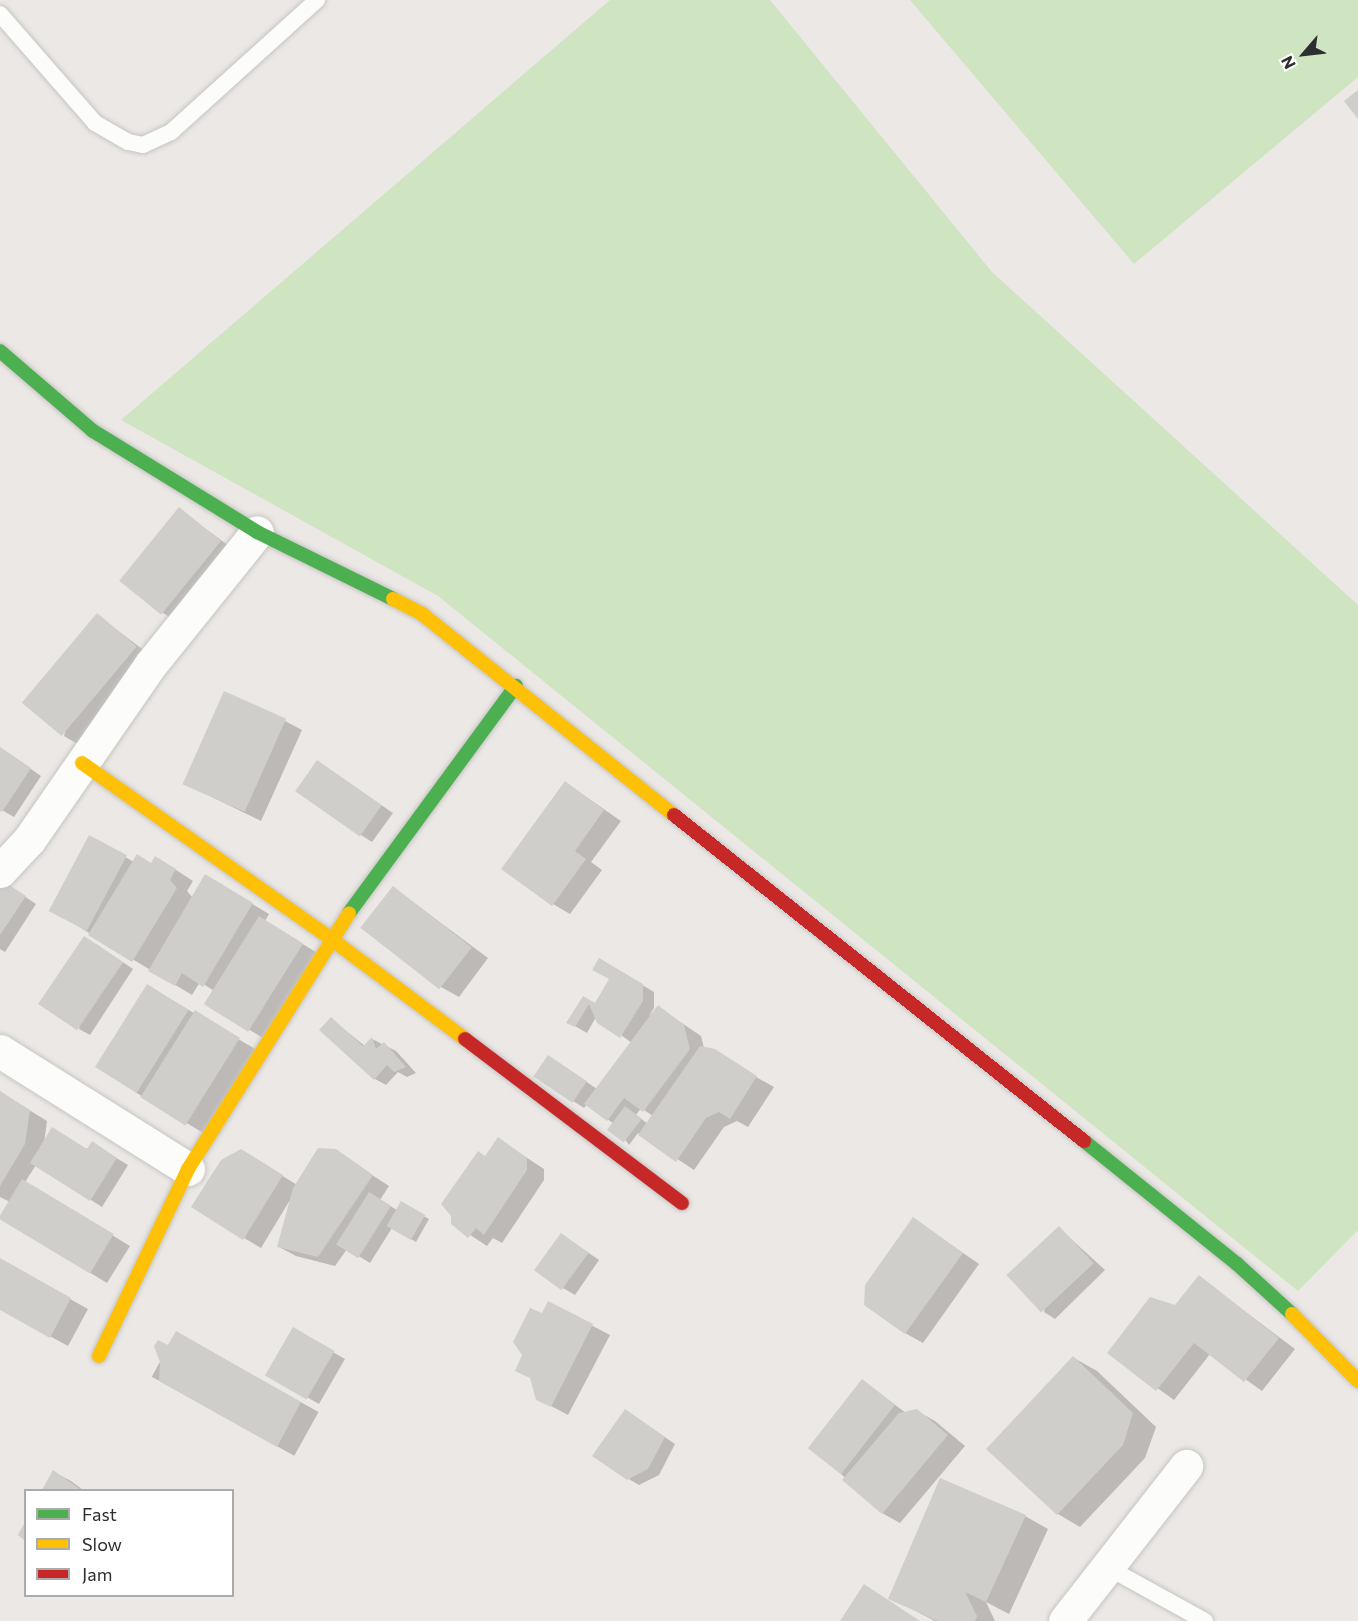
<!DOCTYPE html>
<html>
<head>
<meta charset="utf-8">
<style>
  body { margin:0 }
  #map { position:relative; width:1358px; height:1621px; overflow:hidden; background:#ebe8e5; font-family:Commissioner,sans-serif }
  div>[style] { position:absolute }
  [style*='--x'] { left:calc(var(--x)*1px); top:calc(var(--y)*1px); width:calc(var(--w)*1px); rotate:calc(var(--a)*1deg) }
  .green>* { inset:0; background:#cfe4c1 }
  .shadow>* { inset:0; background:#0003; transform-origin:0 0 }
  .building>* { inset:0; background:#d0cecb; transform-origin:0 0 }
  .roads { filter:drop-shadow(0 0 2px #c6c5c4) drop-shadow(0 0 2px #c6c5c4) }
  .lane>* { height:16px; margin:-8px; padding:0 8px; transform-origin:8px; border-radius:8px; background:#fcfcfb }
  .street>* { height:33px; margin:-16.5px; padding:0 16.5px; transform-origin:16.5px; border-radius:16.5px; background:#fcfcfb }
  .fast>* { height:14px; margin:-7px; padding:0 7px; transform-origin:7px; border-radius:7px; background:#4caf50 }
  .slow>* { height:14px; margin:-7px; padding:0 7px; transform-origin:7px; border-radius:7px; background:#ffc107 }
  .jam>* { height:14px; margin:-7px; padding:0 7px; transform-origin:7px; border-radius:7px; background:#c62828 }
  span { translate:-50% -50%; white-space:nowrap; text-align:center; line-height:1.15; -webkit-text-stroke:5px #fff; paint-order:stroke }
  .legend { position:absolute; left:24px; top:1489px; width:210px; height:108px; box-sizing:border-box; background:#fff; border:2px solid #ababab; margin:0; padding:8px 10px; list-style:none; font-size:18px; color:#2e2e2e }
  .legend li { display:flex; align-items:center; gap:12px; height:30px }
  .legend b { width:30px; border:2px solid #ababab }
  .north { position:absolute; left:1274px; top:24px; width:60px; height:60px; -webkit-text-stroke:4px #fff; paint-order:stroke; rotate:242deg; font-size:16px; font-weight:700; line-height:24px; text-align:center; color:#2e2e2e }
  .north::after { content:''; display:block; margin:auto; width:21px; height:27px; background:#2e2e2e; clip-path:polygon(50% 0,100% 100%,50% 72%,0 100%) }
</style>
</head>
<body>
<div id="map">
  <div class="green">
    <i style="clip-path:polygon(610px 0,770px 0,992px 272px,1358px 605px,1358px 1230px,1298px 1291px,438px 596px,121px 420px)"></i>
    <i style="clip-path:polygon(910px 0,1358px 0,1358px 77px,1134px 264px)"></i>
  </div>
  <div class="shadow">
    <i style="clip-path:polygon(179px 509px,237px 552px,180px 623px,163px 613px)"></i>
    <i style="clip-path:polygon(97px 615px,154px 658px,81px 746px,64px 736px)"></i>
    <i style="clip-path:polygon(285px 721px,302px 730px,261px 821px,183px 783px)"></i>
    <i style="clip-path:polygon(0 748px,41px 776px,14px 817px,0 809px)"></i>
    <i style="clip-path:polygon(318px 762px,393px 813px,372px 842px,361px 835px)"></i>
    <i style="clip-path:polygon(566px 783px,621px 821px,591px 862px,602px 870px,570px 914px,553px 904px)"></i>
    <i style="clip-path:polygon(89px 837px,134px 862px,173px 868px,193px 881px,187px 891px,193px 898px,205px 876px,269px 914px,265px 921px,319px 954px,268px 1041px,208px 1005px,216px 992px,200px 982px,192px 995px,51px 910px)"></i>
    <i style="clip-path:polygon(0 880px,36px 904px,5px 952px,0 949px)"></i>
    <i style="clip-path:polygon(394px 888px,488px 958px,459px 997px,441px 987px)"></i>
    <i style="clip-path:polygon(96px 944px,133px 969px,90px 1035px,79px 1029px)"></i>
    <i style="clip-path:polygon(evenodd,600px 960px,654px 992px,654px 1008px,649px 1016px,658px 1007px,701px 1036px,704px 1048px,774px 1087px,748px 1127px,737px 1121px,724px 1127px,694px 1170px,638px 1133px,629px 1145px,614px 1124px,587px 1104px,584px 1108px,573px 1101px,560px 1064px,597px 1089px,632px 1043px,596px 1017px,587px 1033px,568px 1022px,583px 998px,595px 1005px,611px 979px,600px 960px,641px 1108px,653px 1116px,648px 1124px,636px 1115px,641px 1108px)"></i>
    <i style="clip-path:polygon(165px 996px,257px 1050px,205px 1134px,135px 1092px)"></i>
    <i style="clip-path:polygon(331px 1019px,365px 1046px,372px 1039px,396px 1051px,416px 1073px,407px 1077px,398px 1072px,386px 1085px,375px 1079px)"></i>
    <i style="clip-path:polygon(0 1092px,47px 1121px,44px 1144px,103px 1150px,128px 1165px,102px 1207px,36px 1165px,25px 1182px,130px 1246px,107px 1283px,0 1218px,10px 1202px,0 1197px)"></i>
    <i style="clip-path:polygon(498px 1139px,544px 1169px,544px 1180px,502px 1243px,493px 1238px,487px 1246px,452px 1223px)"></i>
    <i style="clip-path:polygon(335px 1151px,389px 1186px,380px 1200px,397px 1210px,401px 1203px,429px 1219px,416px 1242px,392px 1228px,370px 1263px,347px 1249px,335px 1266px,296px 1256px,279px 1247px,290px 1200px,261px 1248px,244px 1238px,259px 1161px,297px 1185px)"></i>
    <i style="clip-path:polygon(914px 1219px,979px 1264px,923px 1343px,905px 1333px)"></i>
    <i style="clip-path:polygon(1059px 1228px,1105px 1270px,1055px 1319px,1044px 1312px)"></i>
    <i style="clip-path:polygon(573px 1242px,599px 1260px,575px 1295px,563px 1288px)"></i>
    <i style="clip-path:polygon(0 1260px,88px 1309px,68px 1346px,0 1309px)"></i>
    <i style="clip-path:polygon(1199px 1277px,1295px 1349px,1262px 1391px,1210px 1354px,1174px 1400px,1109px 1353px,1176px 1307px)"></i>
    <i style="clip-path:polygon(549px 1303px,610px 1335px,568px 1415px,538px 1399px,543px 1315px)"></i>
    <i style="left:293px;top:1329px;width:60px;height:52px;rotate:30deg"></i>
    <i style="left:176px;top:1333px;width:163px;height:50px;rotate:29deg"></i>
    <i style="clip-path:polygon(1074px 1358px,1097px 1371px,1156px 1427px,1145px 1458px,1080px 1527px,1058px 1514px)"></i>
    <i style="clip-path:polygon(863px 1381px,906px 1413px,917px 1411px,935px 1421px,965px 1446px,900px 1523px,882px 1513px,839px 1472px)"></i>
    <i style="clip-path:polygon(637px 1418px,675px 1444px,659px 1475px,639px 1485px,627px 1478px)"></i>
    <i style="clip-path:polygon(54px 1472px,71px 1481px,83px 1490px,43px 1490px)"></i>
    <i style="clip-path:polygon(1025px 1516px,1048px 1529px,1009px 1614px,986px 1602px,995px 1621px,935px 1621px,890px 1598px)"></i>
  </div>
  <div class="building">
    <i style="clip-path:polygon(1358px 90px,1358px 119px,1344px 101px)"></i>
    <i style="left:179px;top:507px;width:54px;height:95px;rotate:39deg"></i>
    <i style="left:97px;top:613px;width:52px;height:117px;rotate:40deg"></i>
    <i style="left:224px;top:691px;width:68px;height:102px;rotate:24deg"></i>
    <i style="clip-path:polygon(0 747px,31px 768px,2px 812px,0 811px)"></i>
    <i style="left:317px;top:760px;width:79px;height:38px;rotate:35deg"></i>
    <i style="clip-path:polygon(565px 781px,604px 810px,575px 851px,586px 859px,552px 906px,501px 869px)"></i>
    <i style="left:89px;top:835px;width:43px;height:86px;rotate:28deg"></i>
    <i style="clip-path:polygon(137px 854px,151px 863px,155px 856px,176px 869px,170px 880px,177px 888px,132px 962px,88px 935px)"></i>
    <i style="clip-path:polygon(205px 874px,253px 903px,203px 987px,182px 973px,175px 986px,148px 971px)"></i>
    <i style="clip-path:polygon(0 879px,26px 896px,0 935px)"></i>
    <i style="left:393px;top:886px;width:100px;height:53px;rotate:38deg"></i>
    <i style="left:259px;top:916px;width:52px;height:104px;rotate:32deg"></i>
    <i style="left:84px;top:936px;width:47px;height:82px;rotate:34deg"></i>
    <i style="clip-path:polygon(599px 958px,643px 984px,643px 1001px,620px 1038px,597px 1023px,589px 1004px,575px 1027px,566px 1023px,583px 996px,595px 1003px,609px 979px,592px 970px)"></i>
    <i style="left:147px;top:984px;width:49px;height:98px;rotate:32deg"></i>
    <i style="clip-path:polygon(658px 1005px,684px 1025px,690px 1049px,643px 1112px,624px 1098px,607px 1121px,584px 1104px)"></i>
    <i style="left:195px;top:1010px;width:53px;height:103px;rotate:32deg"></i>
    <i style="clip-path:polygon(331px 1017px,363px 1046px,372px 1037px,376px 1049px,384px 1042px,406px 1067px,394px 1072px,387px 1065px,374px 1080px,319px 1030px)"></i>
    <i style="clip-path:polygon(700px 1046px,715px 1049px,757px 1076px,730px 1119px,719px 1112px,706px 1118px,676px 1162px,638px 1135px)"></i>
    <i style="left:548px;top:1055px;width:47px;height:26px;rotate:34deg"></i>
    <i style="clip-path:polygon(0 1091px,30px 1110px,25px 1144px,0 1186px)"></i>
    <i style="left:625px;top:1106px;width:21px;height:30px;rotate:37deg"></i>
    <i style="clip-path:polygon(52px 1127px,87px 1149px,92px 1141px,117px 1158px,90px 1201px,30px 1163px)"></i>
    <i style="clip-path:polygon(498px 1137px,527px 1158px,527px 1170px,484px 1235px,476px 1228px,468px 1238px,451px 1224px,451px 1216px,441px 1204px,478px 1151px,485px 1156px)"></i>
    <i style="clip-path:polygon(318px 1148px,336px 1149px,373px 1175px,318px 1257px,277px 1247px,293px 1188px)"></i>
    <i style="clip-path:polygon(241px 1149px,283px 1175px,243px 1240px,191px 1207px,221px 1160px)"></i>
    <i style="left:22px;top:1179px;width:107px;height:46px;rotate:31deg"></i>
    <i style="left:369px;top:1192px;width:26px;height:62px;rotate:32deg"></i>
    <i style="left:401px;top:1201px;width:28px;height:29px;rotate:30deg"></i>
    <i style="clip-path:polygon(913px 1217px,963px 1253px,905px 1334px,864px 1305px,865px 1285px)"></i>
    <i style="left:1059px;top:1226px;width:51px;height:72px;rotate:47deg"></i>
    <i style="left:561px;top:1233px;width:34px;height:46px;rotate:36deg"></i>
    <i style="clip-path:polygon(0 1258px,71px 1298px,50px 1338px,0 1310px)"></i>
    <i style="clip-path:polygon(1199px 1275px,1279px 1338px,1244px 1382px,1194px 1343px,1156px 1391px,1107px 1353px,1150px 1297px,1175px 1305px)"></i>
    <i style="clip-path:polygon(548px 1301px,593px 1324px,551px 1407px,536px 1400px,530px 1378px,515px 1371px,522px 1355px,513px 1342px,530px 1308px,542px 1313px)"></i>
    <i style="left:293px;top:1327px;width:48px;height:56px;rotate:30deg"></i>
    <i style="clip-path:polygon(176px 1331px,301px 1402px,277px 1447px,159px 1381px,160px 1362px,154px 1346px,158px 1340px,168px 1345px)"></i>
    <i style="clip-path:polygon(1073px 1356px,1133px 1413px,1123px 1445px,1057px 1515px,986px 1449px)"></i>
    <i style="left:862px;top:1379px;width:42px;height:88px;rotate:38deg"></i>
    <i style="clip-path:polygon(625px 1409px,665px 1437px,648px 1469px,627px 1480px,592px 1456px)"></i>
    <i style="clip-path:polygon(917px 1409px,948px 1435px,882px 1514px,842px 1480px,899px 1413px)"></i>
    <i style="clip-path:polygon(53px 1470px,81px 1490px,42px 1490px)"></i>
    <i style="clip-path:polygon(940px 1478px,1026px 1515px,986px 1602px,965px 1592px,977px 1616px,975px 1621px,938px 1621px,888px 1599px)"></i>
    <i style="clip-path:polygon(26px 1520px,26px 1542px,18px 1535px)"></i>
    <i style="clip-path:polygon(864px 1584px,920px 1621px,840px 1621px)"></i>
  </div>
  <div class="roads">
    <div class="lane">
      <i style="--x:0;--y:14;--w:145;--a:48.9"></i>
      <i style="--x:95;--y:123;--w:38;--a:30"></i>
      <i style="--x:128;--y:142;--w:15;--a:11"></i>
      <i style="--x:143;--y:145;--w:31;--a:-25"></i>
      <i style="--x:171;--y:132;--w:197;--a:-42.1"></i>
      <i style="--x:1107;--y:1567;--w:112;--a:28.9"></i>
    </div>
    <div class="street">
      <i style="--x:0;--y:871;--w:42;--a:-46.9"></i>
      <i style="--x:29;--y:840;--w:214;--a:-55.3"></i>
      <i style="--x:151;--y:664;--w:169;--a:-51.2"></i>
      <i style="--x:0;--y:1051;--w:222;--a:32.1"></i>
      <i style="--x:1065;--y:1621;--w:197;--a:-52"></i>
    </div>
    <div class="fast">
      <i style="--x:0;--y:351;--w:123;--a:40.7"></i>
      <i style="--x:93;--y:431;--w:193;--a:31.6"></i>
      <i style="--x:257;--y:532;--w:152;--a:26.2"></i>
      <i style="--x:349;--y:913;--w:282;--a:-53.7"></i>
      <i style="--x:1084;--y:1141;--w:195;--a:38.8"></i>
      <i style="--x:1236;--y:1263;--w:76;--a:42.3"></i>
    </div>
    <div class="slow">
      <i style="--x:393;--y:599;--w:33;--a:27"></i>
      <i style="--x:422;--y:614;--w:322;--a:38.6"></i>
      <i style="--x:82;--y:763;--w:304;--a:35.2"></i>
      <i style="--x:330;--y:938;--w:169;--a:36.8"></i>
      <i style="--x:1292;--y:1314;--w:94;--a:45.4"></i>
      <i style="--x:99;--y:1356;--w:207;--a:-64.5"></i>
      <i style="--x:188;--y:1169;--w:302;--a:-57.8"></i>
    </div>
    <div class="jam">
      <i style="--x:674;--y:815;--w:524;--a:38.49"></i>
      <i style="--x:465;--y:1039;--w:272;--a:37.1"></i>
    </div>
  </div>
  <ul class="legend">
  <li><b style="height:8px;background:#4caf50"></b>Fast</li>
  <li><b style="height:8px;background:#ffc107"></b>Slow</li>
  <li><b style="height:8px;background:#c62828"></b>Jam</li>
  </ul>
  <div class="north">N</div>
</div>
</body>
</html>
